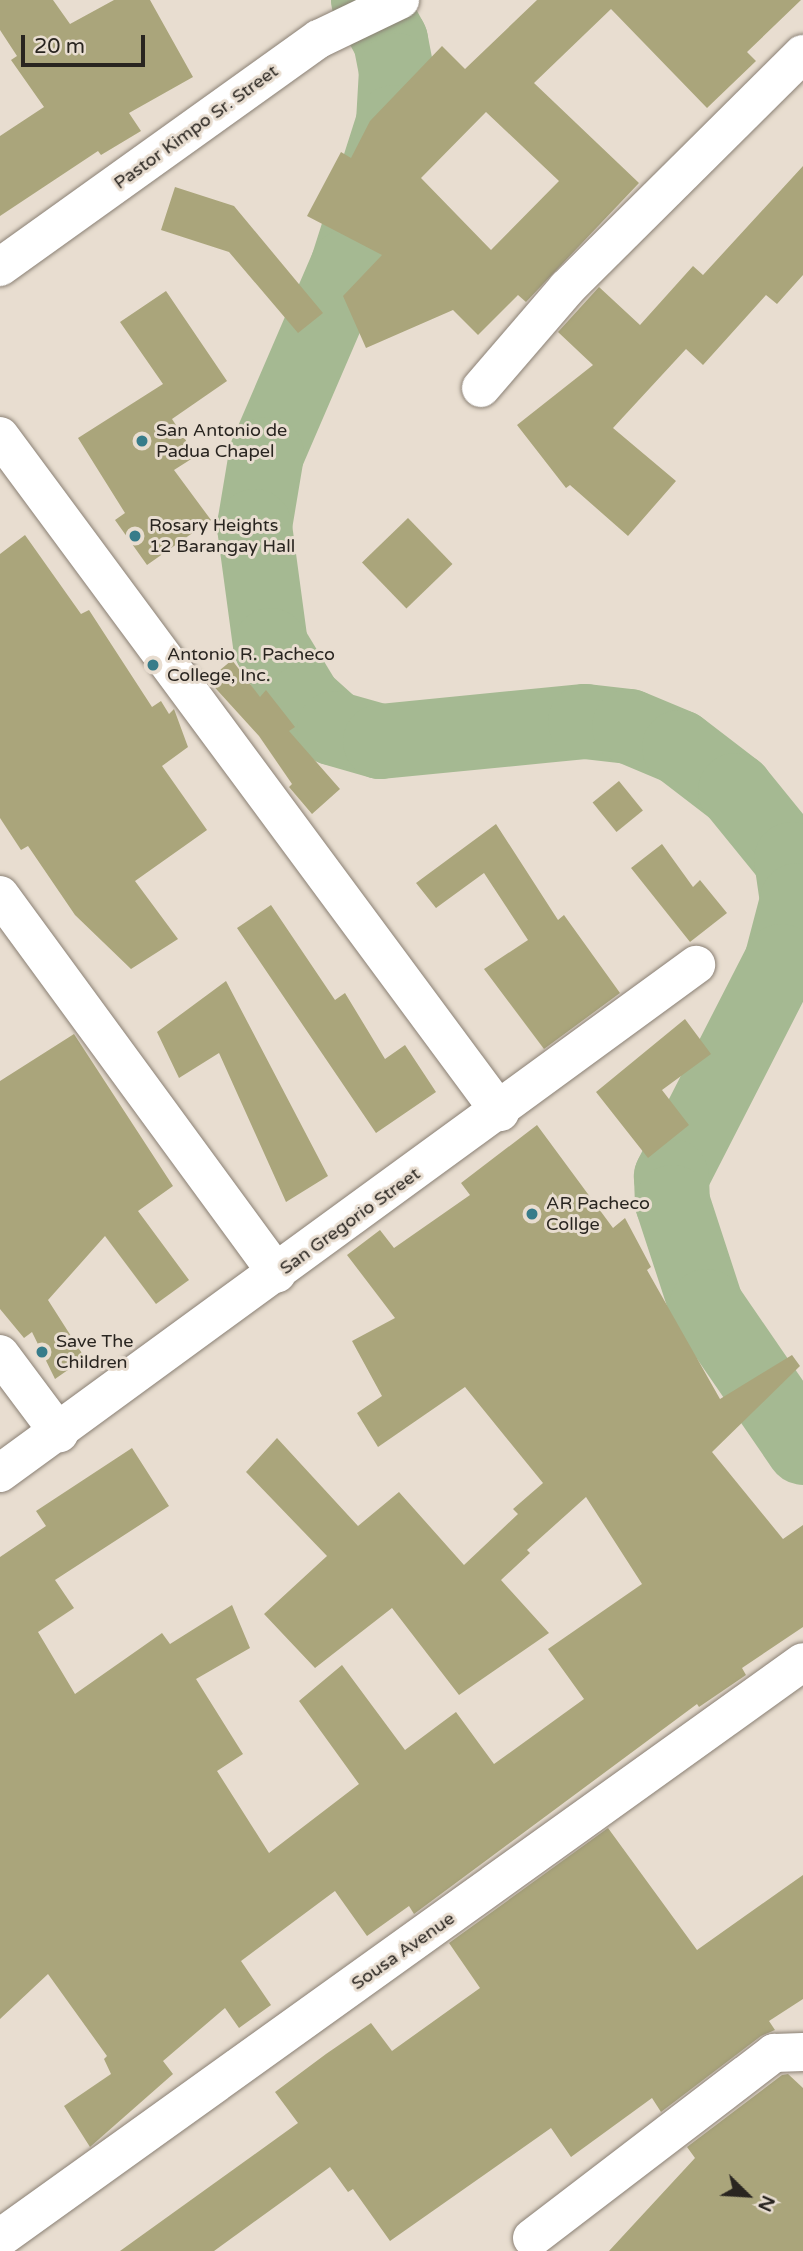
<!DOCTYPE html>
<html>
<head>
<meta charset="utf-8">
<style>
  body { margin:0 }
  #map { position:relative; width:803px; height:2251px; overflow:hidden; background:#e8ddd0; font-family:"Varela Round",sans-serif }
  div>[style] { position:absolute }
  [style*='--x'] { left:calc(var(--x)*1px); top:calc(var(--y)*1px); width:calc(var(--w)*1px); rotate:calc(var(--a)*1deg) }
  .river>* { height:75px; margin:-37.5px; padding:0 37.5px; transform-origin:37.5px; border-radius:37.5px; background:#a5b992 }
  .building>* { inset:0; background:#aaa57b; transform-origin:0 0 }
  .roads { filter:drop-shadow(0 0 2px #8a8074) drop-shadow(0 0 2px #8a8074) }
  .minor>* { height:38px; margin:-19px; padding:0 19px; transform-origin:19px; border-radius:19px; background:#fff }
  .dots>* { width:19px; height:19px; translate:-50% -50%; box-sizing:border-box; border:4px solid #e8ddd0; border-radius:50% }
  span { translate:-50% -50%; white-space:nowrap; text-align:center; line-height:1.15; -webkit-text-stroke:6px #e8ddd0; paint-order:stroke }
  .street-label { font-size:18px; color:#292520 }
  .poi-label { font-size:18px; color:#292520 }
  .left { translate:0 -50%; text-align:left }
  .north { position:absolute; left:712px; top:2160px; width:70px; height:70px; -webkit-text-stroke:5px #e8ddd0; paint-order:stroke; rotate:114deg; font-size:19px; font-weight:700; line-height:28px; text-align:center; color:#292520 }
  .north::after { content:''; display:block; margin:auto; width:24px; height:32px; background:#292520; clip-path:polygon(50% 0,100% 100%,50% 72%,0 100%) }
  .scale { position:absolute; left:21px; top:35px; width:124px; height:32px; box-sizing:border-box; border:4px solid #292520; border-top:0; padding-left:9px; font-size:21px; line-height:24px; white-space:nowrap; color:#292520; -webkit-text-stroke:5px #e8ddd0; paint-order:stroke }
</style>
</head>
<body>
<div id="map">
  <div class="river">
    <i style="--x:368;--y:0;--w:46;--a:61.2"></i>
    <i style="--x:390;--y:40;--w:31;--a:79"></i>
    <i style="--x:396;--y:70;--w:52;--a:93.3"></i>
    <i style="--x:393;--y:122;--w:151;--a:107.7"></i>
    <i style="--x:347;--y:266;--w:205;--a:113.3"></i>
    <i style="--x:266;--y:454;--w:73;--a:99.5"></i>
    <i style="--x:254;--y:526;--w:120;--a:82.3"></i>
    <i style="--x:270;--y:645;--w:66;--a:58.7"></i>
    <i style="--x:304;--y:701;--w:40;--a:42"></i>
    <i style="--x:334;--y:728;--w:48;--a:15.8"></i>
    <i style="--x:380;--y:741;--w:206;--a:-5.6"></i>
    <i style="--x:585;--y:721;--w:44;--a:6.5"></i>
    <i style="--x:629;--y:726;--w:54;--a:22.8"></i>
    <i style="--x:679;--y:747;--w:71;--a:37.5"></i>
    <i style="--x:735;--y:790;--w:89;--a:50.9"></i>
    <i style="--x:791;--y:859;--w:41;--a:81.7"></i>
    <i style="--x:797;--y:900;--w:63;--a:104.7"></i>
    <i style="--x:781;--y:961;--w:242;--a:117.1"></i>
    <i style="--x:671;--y:1176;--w:26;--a:88"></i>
    <i style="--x:672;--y:1202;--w:109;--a:71.9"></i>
    <i style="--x:706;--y:1306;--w:171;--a:55.5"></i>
  </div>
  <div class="building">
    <i style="clip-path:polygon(0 0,53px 0,70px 24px,114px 0,150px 0,193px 77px,129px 113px,141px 131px,101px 155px,98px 151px,0 216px,0 136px,44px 107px,11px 60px,17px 56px,0 30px)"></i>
    <i style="clip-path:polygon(evenodd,537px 0,801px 0,747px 52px,756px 61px,707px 108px,611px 9px,534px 83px,639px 183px,526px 302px,518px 295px,478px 335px,453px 310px,366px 348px,343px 296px,382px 255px,307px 216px,341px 152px,351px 158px,370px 121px,442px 46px,465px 69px,537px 0,486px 112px,559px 181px,491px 250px,421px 178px,486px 112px)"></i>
    <i style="clip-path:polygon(803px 166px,803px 275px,777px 304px,766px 295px,703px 365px,686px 349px,613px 428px,676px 481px,628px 536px,570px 485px,566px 488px,517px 425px,593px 365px,558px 332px,599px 287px,640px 325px,693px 266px,703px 275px)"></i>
    <i style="clip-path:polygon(175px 187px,234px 206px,323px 313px,298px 333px,229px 252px,161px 230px)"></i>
    <i style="clip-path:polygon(166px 291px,227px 381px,172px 419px,196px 456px,174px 470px,211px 520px,147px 565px,115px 520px,125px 513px,78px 438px,163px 384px,120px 322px)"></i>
    <i style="left:408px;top:518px;width:64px;height:64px;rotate:46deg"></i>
    <i style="clip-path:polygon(25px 535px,81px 614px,89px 610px,152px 707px,161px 701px,169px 714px,174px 709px,188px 747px,162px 766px,207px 830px,135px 881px,178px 939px,131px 969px,75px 915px,28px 846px,21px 850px,0 818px,0 554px)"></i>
    <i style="clip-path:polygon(232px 660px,260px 697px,266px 690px,295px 727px,289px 731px,340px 789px,312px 814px,289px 787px,292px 784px,259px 736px,208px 680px)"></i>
    <i style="left:619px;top:781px;width:38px;height:34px;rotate:51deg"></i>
    <i style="clip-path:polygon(496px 824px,558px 920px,564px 915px,620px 993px,544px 1049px,484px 969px,528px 940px,484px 873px,436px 908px,416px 883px)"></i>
    <i style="clip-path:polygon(662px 844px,693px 887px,700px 880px,727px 913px,690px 942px,631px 868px)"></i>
    <i style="clip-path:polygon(271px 905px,335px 1000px,345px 993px,385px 1059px,405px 1045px,436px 1092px,376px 1133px,237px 928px)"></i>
    <i style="clip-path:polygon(226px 981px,328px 1176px,286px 1202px,219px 1053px,179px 1078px,157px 1032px)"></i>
    <i style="clip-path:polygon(685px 1019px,711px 1054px,662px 1090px,689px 1125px,648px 1158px,596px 1092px)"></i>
    <i style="clip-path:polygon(74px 1034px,173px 1186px,138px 1211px,189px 1280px,156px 1304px,105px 1236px,48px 1300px,85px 1358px,55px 1379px,32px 1332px,24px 1338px,0 1309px,0 1081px)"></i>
    <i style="clip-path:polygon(537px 1125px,613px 1228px,625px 1218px,651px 1267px,647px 1270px,720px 1399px,792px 1355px,800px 1366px,712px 1452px,783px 1539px,803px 1525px,803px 1627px,742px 1668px,746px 1675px,699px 1707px,697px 1704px,414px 1914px,409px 1906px,367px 1936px,335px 1891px,241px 1961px,271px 2005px,239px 2028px,225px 2008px,163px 2061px,173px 2074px,90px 2147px,64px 2106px,111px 2074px,104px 2059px,107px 2056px,48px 1974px,0 2019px,0 1557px,46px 1526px,36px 1511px,132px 1448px,169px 1506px,55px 1580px,74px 1608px,38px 1632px,75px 1694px,162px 1633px,170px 1644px,232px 1605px,250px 1648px,196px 1679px,243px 1754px,217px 1771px,269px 1853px,359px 1784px,299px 1701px,342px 1665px,405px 1750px,456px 1712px,494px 1764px,584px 1699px,548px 1649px,642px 1584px,586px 1497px,527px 1550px,530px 1553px,501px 1580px,549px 1633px,459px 1695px,392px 1608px,315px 1668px,264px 1614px,327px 1556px,246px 1472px,277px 1438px,358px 1526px,399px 1492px,464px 1565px,518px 1514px,513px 1509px,543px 1483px,465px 1387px,378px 1447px,357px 1413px,382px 1396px,352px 1341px,395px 1318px,347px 1255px,380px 1230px,394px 1248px,470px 1195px,461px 1183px)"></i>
    <i style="clip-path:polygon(608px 1828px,697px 1950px,803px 1875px,803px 1999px,769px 2021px,775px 2030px,761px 2036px,661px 2112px,652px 2098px,571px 2157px,551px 2128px,390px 2241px,353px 2189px,348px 2192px,330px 2167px,214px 2251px,120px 2251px,298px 2123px,275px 2092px,326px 2054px,371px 2023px,392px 2051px,480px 1988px,449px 1943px)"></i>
    <i style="clip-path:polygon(788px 2074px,803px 2088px,803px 2251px,609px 2251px,695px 2158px,687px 2147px,782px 2075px)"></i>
  </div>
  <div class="roads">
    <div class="minor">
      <i style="--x:0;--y:267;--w:392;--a:-35.6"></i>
      <i style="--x:319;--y:39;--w:90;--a:-25.7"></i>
      <i style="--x:481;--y:388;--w:132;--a:-49.3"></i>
      <i style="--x:567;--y:288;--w:332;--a:-44.8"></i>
      <i style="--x:0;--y:436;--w:841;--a:53.51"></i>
      <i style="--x:0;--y:895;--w:469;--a:53.8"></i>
      <i style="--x:0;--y:1354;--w:99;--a:53.2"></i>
      <i style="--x:0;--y:1473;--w:862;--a:-36.13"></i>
      <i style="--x:0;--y:2238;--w:988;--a:-35.65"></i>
      <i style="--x:532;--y:2238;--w:305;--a:-37.4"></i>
      <i style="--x:774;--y:2053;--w:29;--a:-2"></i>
    </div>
  </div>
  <div class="dots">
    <i style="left:142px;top:441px;background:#377c8a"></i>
    <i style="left:135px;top:536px;background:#377c8a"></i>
    <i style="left:153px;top:665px;background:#377c8a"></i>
    <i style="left:532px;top:1214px;background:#377c8a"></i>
    <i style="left:42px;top:1352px;background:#377c8a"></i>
  </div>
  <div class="street-label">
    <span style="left:196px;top:127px;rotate:-36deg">Pastor Kimpo Sr. Street</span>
    <span style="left:350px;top:1221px;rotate:-36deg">San Gregorio Street</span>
    <span style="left:403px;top:1951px;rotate:-35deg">Sousa Avenue</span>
  </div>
  <div class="poi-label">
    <span class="left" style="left:156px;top:441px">San Antonio de<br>Padua Chapel</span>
    <span class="left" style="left:149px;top:536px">Rosary Heights<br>12 Barangay Hall</span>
    <span class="left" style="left:167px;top:665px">Antonio R. Pacheco<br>College, Inc.</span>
    <span class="left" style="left:546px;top:1214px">AR Pacheco<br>Collge</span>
    <span class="left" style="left:56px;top:1352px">Save The<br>Children</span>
  </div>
  <div class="north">N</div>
  <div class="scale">20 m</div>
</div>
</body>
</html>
